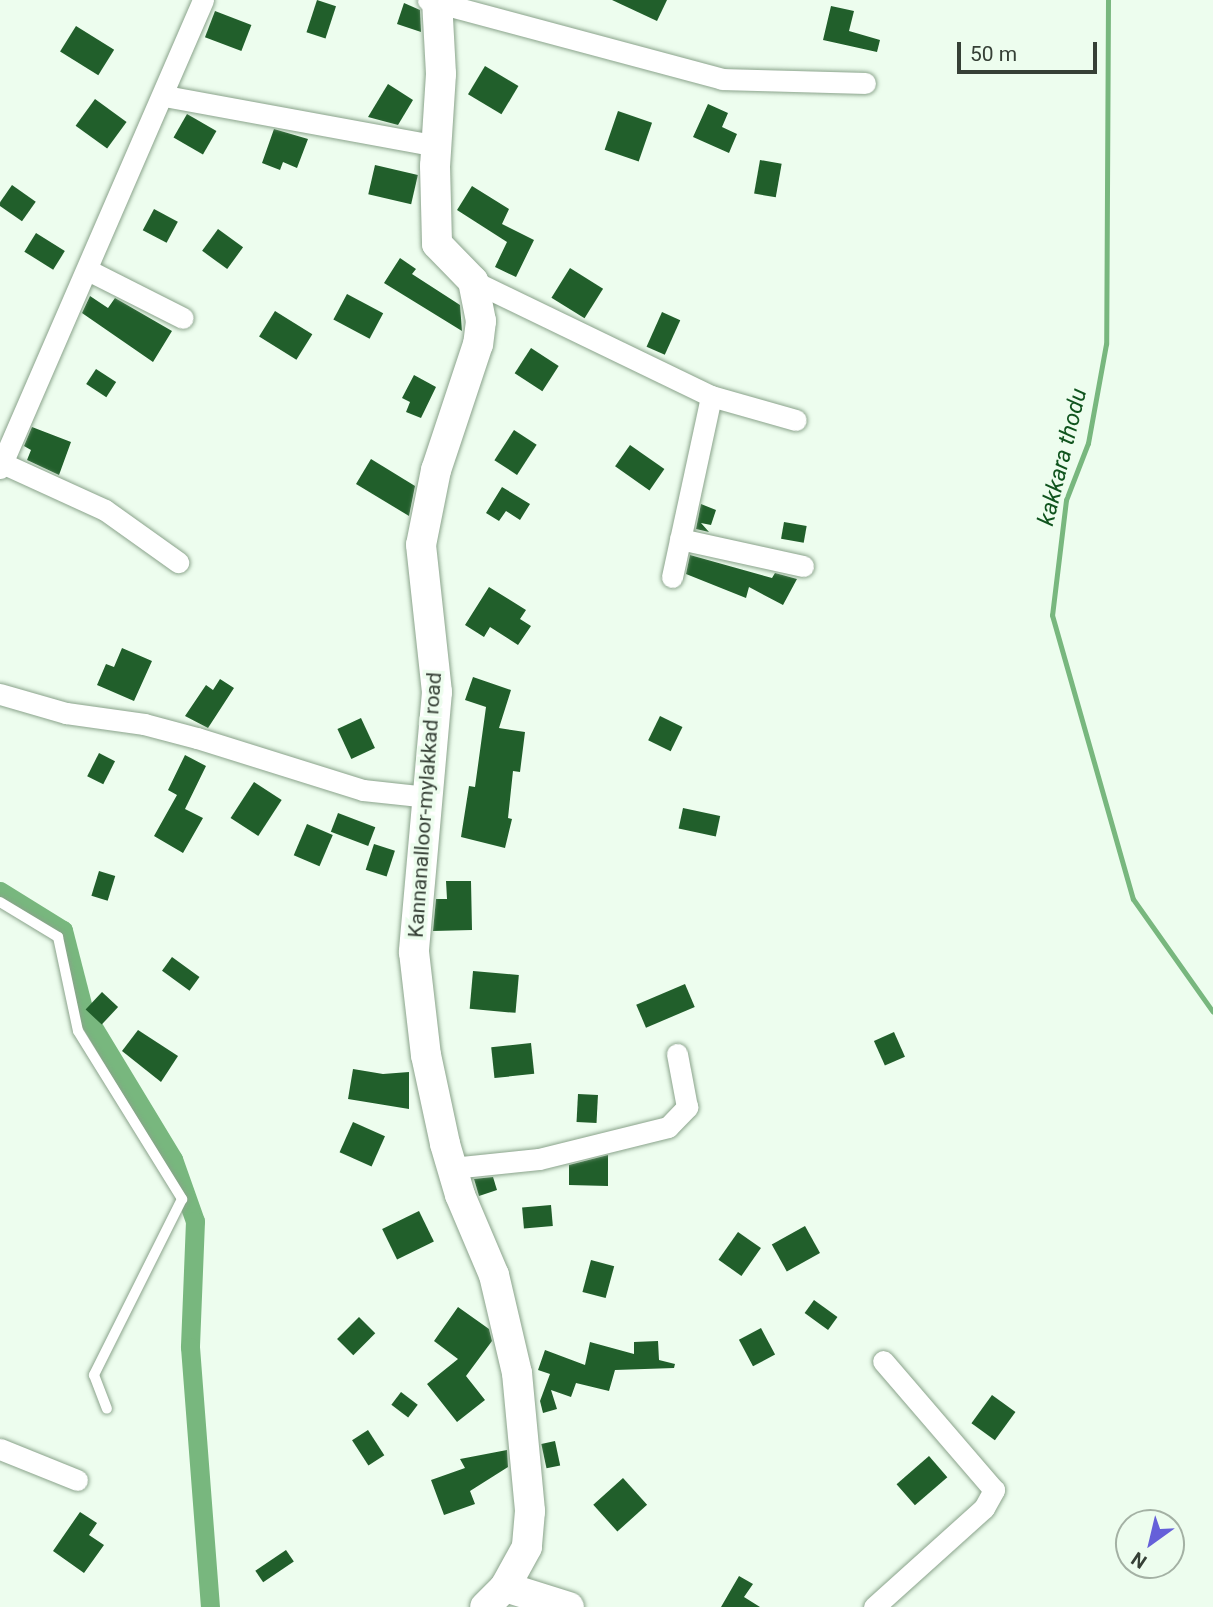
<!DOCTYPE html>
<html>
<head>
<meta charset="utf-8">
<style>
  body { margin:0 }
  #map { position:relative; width:1213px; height:1607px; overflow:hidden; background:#edfdee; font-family:Roboto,sans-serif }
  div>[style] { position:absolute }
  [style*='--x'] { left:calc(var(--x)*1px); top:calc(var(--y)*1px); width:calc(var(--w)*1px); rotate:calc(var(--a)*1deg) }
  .stream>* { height:5px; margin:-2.5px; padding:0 2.5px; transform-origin:2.5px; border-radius:2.5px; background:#78b77e }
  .canal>* { height:19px; margin:-9.5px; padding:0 9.5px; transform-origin:9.5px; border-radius:9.5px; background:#78b77e }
  .building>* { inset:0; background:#215f2b; transform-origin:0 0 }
  .roads { filter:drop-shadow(0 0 2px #8aa38b) drop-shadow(0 0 2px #8aa38b) }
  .lane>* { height:10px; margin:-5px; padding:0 5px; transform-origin:5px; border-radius:5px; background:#fff }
  .street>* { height:21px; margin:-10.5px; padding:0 10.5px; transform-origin:10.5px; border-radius:10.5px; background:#fff }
  .secondary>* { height:30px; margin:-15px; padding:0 15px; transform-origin:15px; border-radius:15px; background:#fff }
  span { translate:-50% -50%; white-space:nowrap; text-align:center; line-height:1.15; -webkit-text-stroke:7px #edfdee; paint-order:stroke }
  .street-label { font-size:21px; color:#364036 }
  .water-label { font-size:23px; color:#10541e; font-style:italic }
  .north { position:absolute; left:1115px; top:1509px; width:70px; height:70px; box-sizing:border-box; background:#edfdee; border:2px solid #a4b1a4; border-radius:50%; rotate:214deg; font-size:19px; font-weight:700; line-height:28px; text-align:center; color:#364036 }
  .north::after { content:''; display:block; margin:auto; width:24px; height:32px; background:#6560d9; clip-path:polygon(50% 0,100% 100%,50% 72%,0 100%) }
  .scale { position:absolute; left:957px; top:42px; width:140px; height:32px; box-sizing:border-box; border:4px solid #364036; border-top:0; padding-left:9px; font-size:21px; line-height:24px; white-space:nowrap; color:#364036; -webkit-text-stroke:5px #edfdee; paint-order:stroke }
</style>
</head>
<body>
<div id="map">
  <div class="stream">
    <i style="--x:1108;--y:0;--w:344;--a:90.3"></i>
    <i style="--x:1106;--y:344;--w:101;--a:100.3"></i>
    <i style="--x:1088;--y:443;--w:61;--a:111.1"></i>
    <i style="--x:1066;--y:500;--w:116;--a:96.9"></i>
    <i style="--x:1052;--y:615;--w:295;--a:74.1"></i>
    <i style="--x:1133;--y:899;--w:138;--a:54.7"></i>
  </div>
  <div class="canal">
    <i style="--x:0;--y:891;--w:74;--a:31.8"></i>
    <i style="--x:63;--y:930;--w:85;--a:75.6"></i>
    <i style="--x:84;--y:1012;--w:172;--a:58.8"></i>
    <i style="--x:173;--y:1159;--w:66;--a:70.5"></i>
    <i style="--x:195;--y:1221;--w:126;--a:92.3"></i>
    <i style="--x:190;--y:1347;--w:261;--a:85.6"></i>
  </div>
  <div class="building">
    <i style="left:317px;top:0;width:20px;height:34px;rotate:18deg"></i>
    <i style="clip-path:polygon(612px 0,667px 0,657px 21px)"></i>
    <i style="clip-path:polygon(404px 3px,420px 10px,421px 32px,397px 24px)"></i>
    <i style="clip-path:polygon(831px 6px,854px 11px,849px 31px,880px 40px,877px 52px,823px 40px)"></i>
    <i style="left:215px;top:11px;width:39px;height:28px;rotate:21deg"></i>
    <i style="left:76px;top:26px;width:45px;height:30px;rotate:32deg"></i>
    <i style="left:485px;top:66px;width:39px;height:33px;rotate:31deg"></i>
    <i style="clip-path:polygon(388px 84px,413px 100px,398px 125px,368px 117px)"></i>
    <i style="left:95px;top:99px;width:39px;height:33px;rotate:36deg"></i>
    <i style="clip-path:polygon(708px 104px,728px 113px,722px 127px,737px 134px,729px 153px,693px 137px)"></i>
    <i style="left:618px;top:111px;width:36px;height:41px;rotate:19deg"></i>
    <i style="left:187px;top:114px;width:34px;height:27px;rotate:30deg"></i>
    <i style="clip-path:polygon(274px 129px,308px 139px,297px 168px,283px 162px,280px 170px,262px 163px)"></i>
    <i style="left:760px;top:160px;width:22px;height:34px;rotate:10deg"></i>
    <i style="left:375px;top:165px;width:44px;height:30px;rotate:13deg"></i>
    <i style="left:12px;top:185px;width:29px;height:24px;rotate:35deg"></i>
    <i style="clip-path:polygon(472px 186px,509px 209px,502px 224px,534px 240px,516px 277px,495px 267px,507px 242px,457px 210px)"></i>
    <i style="left:154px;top:209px;width:27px;height:24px;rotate:28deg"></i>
    <i style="left:218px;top:229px;width:31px;height:27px;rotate:36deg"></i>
    <i style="left:36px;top:233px;width:34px;height:22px;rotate:32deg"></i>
    <i style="clip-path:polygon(400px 258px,416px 269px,412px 274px,460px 305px,462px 331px,384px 283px)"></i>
    <i style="left:570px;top:268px;width:39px;height:35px;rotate:32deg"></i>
    <i style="left:347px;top:294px;width:41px;height:29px;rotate:28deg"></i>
    <i style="clip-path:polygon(90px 296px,108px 308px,115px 298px,172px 331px,153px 362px,82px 313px)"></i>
    <i style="left:275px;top:311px;width:44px;height:30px;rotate:32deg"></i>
    <i style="left:662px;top:312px;width:20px;height:38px;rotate:24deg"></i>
    <i style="left:531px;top:348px;width:33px;height:30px;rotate:33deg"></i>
    <i style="left:96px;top:369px;width:24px;height:18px;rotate:33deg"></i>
    <i style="clip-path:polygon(414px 375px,436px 387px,421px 418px,406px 412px,410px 402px,402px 398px)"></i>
    <i style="clip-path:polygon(32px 427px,71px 442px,59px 475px,27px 460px,31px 450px,24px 446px)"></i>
    <i style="left:514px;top:430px;width:27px;height:36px;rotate:33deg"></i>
    <i style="left:630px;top:445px;width:42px;height:26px;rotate:35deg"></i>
    <i style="clip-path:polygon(371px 459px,415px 486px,409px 516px,356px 484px)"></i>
    <i style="clip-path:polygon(502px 487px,530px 504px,520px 520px,506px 511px,499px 521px,486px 513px)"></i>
    <i style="clip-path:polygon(701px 504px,716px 510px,711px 525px,701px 523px,709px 532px,696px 529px)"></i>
    <i style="left:784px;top:522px;width:23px;height:17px;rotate:10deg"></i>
    <i style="clip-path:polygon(690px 555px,772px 578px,775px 573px,797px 579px,783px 605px,749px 587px,746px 598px,686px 574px)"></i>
    <i style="clip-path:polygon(489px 587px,526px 610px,520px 619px,531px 626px,518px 645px,490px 627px,484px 637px,465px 625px)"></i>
    <i style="clip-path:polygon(122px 648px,152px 661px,134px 701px,97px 685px,106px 664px,114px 667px)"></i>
    <i style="clip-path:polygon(473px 677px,511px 690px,499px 728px,525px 732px,520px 772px,513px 771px,508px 818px,512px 819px,505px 848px,461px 837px,469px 786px,475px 787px,486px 707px,465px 700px)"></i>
    <i style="clip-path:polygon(220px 679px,234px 688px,208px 728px,185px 716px,206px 685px,213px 690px)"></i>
    <i style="left:660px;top:716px;width:25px;height:27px;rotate:26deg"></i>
    <i style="left:361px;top:718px;width:33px;height:26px;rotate:65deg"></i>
    <i style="left:99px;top:753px;width:18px;height:26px;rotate:27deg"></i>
    <i style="clip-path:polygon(185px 755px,206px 766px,185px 809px,203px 818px,183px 853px,154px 836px,177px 795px,168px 790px)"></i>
    <i style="left:254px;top:782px;width:33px;height:43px;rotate:33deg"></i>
    <i style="left:683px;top:808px;width:38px;height:21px;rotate:12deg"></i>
    <i style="left:338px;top:813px;width:40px;height:20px;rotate:21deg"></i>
    <i style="left:307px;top:824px;width:28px;height:34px;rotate:23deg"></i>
    <i style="left:374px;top:844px;width:22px;height:27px;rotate:18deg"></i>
    <i style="left:99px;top:871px;width:17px;height:26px;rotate:17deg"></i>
    <i style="clip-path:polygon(446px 881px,471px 881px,472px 930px,433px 931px,436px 899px,447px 899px)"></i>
    <i style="left:172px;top:957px;width:34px;height:17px;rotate:36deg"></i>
    <i style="left:473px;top:971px;width:46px;height:38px;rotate:5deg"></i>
    <i style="left:685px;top:984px;width:25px;height:53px;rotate:67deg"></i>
    <i style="left:102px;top:992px;width:22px;height:24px;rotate:43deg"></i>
    <i style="clip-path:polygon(138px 1030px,178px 1056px,161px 1082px,122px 1051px)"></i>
    <i style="left:894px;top:1032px;width:27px;height:22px;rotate:66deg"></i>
    <i style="left:531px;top:1043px;width:31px;height:40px;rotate:84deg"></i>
    <i style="clip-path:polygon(353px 1069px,383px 1074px,409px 1072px,409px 1109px,348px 1099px)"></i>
    <i style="left:578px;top:1094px;width:20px;height:28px;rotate:3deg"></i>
    <i style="left:353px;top:1122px;width:35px;height:33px;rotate:24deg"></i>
    <i style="clip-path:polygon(608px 1155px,608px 1186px,569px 1185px,569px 1165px)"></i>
    <i style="clip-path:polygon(493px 1177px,497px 1190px,479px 1196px,474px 1179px)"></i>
    <i style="left:551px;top:1205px;width:21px;height:29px;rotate:85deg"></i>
    <i style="left:419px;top:1211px;width:34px;height:41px;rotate:64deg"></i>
    <i style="left:805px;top:1226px;width:31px;height:38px;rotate:61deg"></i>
    <i style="left:738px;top:1232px;width:28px;height:34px;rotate:35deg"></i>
    <i style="left:591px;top:1260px;width:24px;height:33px;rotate:15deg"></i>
    <i style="left:814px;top:1300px;width:29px;height:16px;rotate:36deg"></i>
    <i style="clip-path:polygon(458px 1307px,489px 1329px,492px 1341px,466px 1376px,485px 1400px,457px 1422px,427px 1384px,458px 1359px,434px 1341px)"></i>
    <i style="left:359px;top:1317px;width:23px;height:31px;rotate:45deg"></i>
    <i style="left:761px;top:1328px;width:30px;height:25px;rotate:62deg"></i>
    <i style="clip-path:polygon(658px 1341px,659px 1360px,675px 1364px,674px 1368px,615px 1370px,609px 1391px,576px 1383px,571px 1397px,551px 1390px,557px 1409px,543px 1413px,540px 1401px,550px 1374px,538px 1370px,545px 1350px,585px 1365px,590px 1342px,634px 1354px,634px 1342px)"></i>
    <i style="left:401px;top:1392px;width:21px;height:16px;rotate:37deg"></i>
    <i style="left:992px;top:1395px;width:29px;height:35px;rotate:36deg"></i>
    <i style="left:368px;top:1430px;width:30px;height:19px;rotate:57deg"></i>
    <i style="left:555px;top:1441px;width:25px;height:14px;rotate:78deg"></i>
    <i style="clip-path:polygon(507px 1450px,508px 1467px,470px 1491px,475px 1504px,444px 1515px,431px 1480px,465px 1468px,460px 1459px)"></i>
    <i style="left:929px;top:1456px;width:28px;height:43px;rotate:49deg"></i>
    <i style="left:623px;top:1478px;width:36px;height:40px;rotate:48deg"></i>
    <i style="clip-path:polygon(80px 1512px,97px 1523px,89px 1535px,104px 1545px,84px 1573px,53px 1551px)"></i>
    <i style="left:286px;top:1550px;width:14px;height:37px;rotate:56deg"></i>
    <i style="clip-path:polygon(739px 1576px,753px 1584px,744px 1597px,760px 1607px,721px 1607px)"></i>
  </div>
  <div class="roads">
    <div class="lane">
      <i style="--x:0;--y:902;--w:68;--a:31.1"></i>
      <i style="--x:58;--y:937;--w:96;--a:78"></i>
      <i style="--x:78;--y:1031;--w:198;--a:58.2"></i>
      <i style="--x:182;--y:1199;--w:197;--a:116.6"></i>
      <i style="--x:94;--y:1375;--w:36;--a:69"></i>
    </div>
    <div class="street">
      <i style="--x:428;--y:0;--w:304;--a:15"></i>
      <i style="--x:722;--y:79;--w:143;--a:1.6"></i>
      <i style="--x:165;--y:96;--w:277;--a:10.4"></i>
      <i style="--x:88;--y:270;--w:106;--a:26.8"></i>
      <i style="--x:473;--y:281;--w:264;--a:25.8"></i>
      <i style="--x:711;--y:396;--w:88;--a:15.8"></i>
      <i style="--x:2;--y:463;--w:113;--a:24.5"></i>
      <i style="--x:105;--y:510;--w:90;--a:35.5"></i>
      <i style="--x:0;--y:468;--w:510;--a:-66.55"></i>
      <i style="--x:680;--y:539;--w:126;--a:12.4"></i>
      <i style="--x:672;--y:577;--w:185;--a:-77.8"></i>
      <i style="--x:0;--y:694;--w:69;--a:16.1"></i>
      <i style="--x:66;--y:713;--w:79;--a:8"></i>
      <i style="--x:144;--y:724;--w:55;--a:14.8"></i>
      <i style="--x:197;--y:738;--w:174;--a:17.4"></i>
      <i style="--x:363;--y:790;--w:64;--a:6.2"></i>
      <i style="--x:452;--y:1168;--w:87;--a:-5.9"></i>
      <i style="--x:539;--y:1159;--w:133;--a:-13.9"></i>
      <i style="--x:668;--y:1127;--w:28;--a:-46"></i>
      <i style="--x:687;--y:1107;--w:54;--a:-100.7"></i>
      <i style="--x:0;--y:1449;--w:83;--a:21.9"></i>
      <i style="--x:874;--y:1607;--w:148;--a:-42"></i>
      <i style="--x:984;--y:1508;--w:21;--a:-61"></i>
      <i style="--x:994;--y:1490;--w:170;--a:-130.7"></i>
    </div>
    <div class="secondary">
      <i style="--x:437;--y:0;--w:74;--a:86.9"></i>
      <i style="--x:441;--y:74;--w:92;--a:93.7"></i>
      <i style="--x:435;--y:166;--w:78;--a:88.5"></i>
      <i style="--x:437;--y:244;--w:52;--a:45.8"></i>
      <i style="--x:473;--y:281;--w:41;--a:78.7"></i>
      <i style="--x:481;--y:321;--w:23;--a:97"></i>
      <i style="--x:478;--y:344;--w:133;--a:108.4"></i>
      <i style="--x:436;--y:470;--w:76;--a:101.3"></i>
      <i style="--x:421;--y:545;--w:148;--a:83.8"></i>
      <i style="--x:437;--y:692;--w:261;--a:95.1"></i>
      <i style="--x:414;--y:952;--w:104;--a:83.4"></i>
      <i style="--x:426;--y:1055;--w:91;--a:77.9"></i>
      <i style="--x:445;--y:1144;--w:53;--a:73.6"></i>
      <i style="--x:460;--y:1195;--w:87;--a:67"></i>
      <i style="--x:494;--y:1275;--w:101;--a:76.8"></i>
      <i style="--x:517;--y:1373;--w:139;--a:84.6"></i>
      <i style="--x:530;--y:1511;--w:36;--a:95"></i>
      <i style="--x:527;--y:1547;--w:46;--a:118.8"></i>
      <i style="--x:505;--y:1587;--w:28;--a:135"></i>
      <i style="--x:505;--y:1587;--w:67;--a:17.4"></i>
    </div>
  </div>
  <div class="street-label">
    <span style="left:425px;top:805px;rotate:-86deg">Kannanalloor-mylakkad road</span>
  </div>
  <div class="water-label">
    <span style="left:1063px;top:457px;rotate:-76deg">kakkara thodu</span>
  </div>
  <div class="north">N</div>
  <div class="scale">50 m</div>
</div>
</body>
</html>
